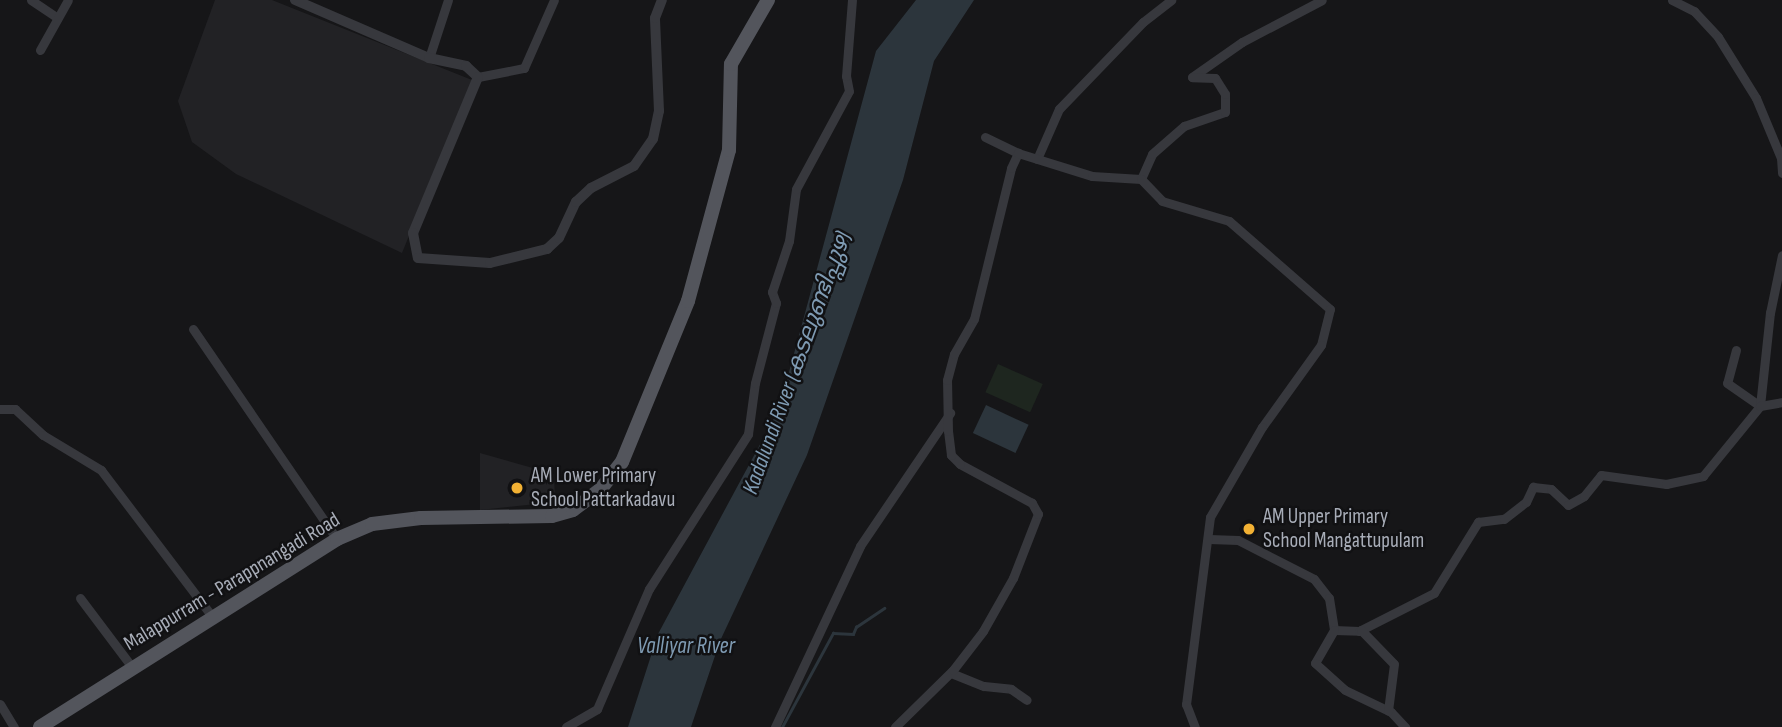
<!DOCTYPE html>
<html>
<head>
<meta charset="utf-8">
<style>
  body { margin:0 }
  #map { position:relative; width:1782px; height:727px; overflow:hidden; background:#161618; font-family:"Sofia Sans Condensed","Noto Sans Malayalam",sans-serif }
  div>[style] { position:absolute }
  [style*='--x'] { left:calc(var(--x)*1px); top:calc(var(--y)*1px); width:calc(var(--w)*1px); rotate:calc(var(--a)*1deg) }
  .built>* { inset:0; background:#222225 }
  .green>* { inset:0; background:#1e261f; transform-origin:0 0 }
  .water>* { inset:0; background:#2c353c; transform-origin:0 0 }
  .stream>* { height:2.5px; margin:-1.25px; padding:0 1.25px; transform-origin:1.25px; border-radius:1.25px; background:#2c353c }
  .minor>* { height:9px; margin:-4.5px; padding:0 4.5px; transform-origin:4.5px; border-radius:4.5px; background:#37383d }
  .tertiary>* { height:10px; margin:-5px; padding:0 5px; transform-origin:5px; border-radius:5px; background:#37383d }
  .primary>* { height:14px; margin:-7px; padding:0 7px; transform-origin:7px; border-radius:7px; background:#53555c }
  .dots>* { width:19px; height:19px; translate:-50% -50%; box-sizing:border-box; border:4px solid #111113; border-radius:50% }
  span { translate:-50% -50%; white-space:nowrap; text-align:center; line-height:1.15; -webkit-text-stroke:5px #111113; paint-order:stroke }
  .poi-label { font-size:21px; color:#a8adb8 }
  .left { translate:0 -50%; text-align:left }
  .street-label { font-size:21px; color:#a8adb8 }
  .water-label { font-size:23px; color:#7f9bb3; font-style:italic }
</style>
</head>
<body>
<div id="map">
  <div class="built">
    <i style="clip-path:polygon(215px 0,272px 0,472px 80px,402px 253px,236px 174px,192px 142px,178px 101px)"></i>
    <i style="clip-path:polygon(480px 453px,554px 474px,555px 502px,480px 510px)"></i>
  </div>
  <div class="green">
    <i style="left:998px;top:364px;width:49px;height:31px;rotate:24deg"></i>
  </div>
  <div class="water">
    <i style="clip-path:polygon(916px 0,974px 0,934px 61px,903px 180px,807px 455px,720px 641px,691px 727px,628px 727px,658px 634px,779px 409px,876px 51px)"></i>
    <i style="left:986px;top:405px;width:47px;height:31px;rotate:25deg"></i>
  </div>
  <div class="stream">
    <i style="--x:782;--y:727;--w:107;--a:-61.5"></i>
    <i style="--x:833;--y:633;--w:20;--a:3"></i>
    <i style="--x:853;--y:634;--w:8;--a:-67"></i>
    <i style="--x:856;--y:627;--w:34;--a:-34"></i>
  </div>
  <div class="minor">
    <i style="--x:31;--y:0;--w:32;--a:34"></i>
    <i style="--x:1672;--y:0;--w:25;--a:27"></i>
    <i style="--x:1694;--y:11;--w:35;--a:47"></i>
    <i style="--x:1718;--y:37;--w:72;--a:58.1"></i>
    <i style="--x:1756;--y:98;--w:65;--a:67.4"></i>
    <i style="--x:1781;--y:158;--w:15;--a:86"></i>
    <i style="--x:40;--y:50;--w:57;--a:-60.8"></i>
    <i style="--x:429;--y:58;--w:61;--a:-71.9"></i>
    <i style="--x:478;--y:77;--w:47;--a:-11.1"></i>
    <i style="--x:524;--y:68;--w:74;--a:-66.2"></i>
    <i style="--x:1192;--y:77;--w:61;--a:-35"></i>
    <i style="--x:1242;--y:42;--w:90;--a:-27.7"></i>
    <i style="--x:985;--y:137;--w:37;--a:26"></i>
    <i style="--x:1037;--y:159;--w:55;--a:-66.3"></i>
    <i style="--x:1059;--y:109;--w:121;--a:-46"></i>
    <i style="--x:1143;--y:22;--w:36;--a:-38"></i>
    <i style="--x:1141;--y:179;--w:27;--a:-66"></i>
    <i style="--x:1152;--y:154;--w:43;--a:-41.2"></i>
    <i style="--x:1184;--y:126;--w:43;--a:-18.9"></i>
    <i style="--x:1225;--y:112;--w:18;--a:-90"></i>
    <i style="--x:1225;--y:94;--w:19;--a:-122"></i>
    <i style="--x:1215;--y:78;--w:23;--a:-178"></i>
    <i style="--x:193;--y:329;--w:255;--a:55.6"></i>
    <i style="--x:1736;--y:350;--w:34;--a:105"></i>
    <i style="--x:1727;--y:383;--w:40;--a:34.9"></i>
    <i style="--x:1760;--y:406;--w:94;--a:-83.9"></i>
    <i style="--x:1770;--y:313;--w:59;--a:-78.3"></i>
    <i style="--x:0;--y:409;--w:15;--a:0"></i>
    <i style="--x:15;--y:409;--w:38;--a:43"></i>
    <i style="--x:43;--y:435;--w:68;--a:31.1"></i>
    <i style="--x:101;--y:470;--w:182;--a:52.8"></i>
    <i style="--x:1209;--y:539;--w:29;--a:2"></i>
    <i style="--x:1238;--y:540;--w:85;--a:27.2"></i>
    <i style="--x:1314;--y:579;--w:24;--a:52"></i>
    <i style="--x:1329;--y:598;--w:32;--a:81"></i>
    <i style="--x:80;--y:598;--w:86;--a:53"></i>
    <i style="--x:1334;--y:630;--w:25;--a:2"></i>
    <i style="--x:1359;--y:631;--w:84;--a:-26.9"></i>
    <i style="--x:1434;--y:593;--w:84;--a:-58.2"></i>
    <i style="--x:1478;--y:522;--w:26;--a:-7"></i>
    <i style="--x:1504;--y:519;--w:28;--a:-38"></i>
    <i style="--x:1526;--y:502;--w:17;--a:-65"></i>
    <i style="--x:1533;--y:487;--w:18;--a:6"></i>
    <i style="--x:1551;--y:489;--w:23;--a:43"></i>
    <i style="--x:1568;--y:505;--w:18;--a:-29"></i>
    <i style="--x:1584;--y:496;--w:27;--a:-51"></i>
    <i style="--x:1601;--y:475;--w:66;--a:7.9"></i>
    <i style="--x:1666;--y:484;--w:38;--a:-12"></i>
    <i style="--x:1703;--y:476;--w:90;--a:-50.8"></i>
    <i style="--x:1760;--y:406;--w:22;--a:-10"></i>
    <i style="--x:1334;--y:630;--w:38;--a:120"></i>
    <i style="--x:1315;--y:663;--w:40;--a:42"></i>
    <i style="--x:1345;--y:690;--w:51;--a:25.6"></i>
    <i style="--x:1391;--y:712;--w:21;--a:47"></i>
    <i style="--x:1361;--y:630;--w:47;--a:45.9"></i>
    <i style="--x:1394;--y:664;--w:47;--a:97.3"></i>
    <i style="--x:951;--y:673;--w:35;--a:22"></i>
    <i style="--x:984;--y:686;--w:27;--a:6"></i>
    <i style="--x:1011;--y:689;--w:19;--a:35"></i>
    <i style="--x:0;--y:704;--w:27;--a:59"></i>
    <i style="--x:566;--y:727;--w:36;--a:-30"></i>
    <i style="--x:597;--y:709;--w:131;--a:-66.6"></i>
    <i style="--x:649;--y:589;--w:184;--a:-57.4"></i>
    <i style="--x:748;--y:434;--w:51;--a:-82.2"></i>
    <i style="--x:755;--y:383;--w:83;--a:-75.3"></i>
    <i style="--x:776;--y:303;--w:12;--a:-110"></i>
    <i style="--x:772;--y:292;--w:54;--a:-71.6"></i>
    <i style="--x:789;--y:241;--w:52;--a:-82.3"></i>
    <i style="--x:796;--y:189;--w:111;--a:-61.6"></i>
    <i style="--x:849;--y:91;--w:15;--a:-101"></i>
    <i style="--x:846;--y:76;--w:76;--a:-85.5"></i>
    <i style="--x:775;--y:727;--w:200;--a:-64.8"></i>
    <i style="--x:860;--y:546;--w:161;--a:-55.9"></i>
    <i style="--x:895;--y:727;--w:81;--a:-44.5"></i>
    <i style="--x:953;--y:670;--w:49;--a:-52.4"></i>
    <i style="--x:983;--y:631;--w:61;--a:-60.5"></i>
    <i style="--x:1013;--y:578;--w:69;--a:-68.7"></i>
    <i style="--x:1038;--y:514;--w:13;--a:-119"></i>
    <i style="--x:1032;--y:503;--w:82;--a:-151.6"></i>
    <i style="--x:960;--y:464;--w:13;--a:-135"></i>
    <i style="--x:951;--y:455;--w:24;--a:-97"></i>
    <i style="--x:948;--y:431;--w:51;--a:-91.1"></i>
    <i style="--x:947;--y:380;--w:27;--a:-75"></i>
    <i style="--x:954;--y:354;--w:40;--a:-60.3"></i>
    <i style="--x:974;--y:319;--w:155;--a:-76.2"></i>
    <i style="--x:1011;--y:168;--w:17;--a:-65"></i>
    <i style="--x:1018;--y:153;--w:77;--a:17.3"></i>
    <i style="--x:1092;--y:176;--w:49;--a:3.5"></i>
    <i style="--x:1141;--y:179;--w:30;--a:46"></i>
    <i style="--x:1162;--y:201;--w:70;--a:16.6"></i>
    <i style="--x:1229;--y:221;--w:134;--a:41.1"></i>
    <i style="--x:1330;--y:309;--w:37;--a:104"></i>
    <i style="--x:1321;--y:345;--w:101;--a:125.7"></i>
    <i style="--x:1262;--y:427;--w:104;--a:120"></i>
    <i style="--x:1210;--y:517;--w:189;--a:97.3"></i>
    <i style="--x:1186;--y:704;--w:25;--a:69"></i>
  </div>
  <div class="tertiary">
    <i style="--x:295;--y:0;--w:146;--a:23.4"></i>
    <i style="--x:429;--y:58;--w:38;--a:12"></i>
    <i style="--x:466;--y:66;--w:16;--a:43"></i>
    <i style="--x:478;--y:77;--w:169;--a:112.6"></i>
    <i style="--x:413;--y:233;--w:25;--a:79"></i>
    <i style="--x:418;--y:258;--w:72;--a:4"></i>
    <i style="--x:490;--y:263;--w:59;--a:-13.8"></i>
    <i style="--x:547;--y:249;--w:16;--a:-43"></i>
    <i style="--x:559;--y:238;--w:40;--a:-65"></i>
    <i style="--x:576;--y:202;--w:21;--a:-43"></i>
    <i style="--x:591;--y:188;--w:48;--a:-27.1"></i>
    <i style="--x:634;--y:166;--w:33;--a:-55"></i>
    <i style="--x:653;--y:139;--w:29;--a:-78"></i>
    <i style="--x:659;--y:111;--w:93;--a:-92.5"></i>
    <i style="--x:655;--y:18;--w:19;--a:-69"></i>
  </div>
  <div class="primary">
    <i style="--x:40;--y:727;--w:352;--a:-32.3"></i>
    <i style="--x:337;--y:539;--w:38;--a:-23"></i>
    <i style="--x:372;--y:524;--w:49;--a:-7"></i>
    <i style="--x:421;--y:518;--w:131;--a:-0.9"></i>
    <i style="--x:552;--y:516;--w:22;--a:-16"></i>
    <i style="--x:573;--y:510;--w:34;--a:-37"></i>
    <i style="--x:600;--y:490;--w:36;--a:-52"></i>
    <i style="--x:622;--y:462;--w:174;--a:-67.7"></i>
    <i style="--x:688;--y:301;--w:156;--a:-74.8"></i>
    <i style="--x:729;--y:150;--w:86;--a:-88.7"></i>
    <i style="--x:731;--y:64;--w:74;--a:-60"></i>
  </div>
  <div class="dots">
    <i style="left:517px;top:488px;background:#f2b134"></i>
    <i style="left:1249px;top:529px;background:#f2b134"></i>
  </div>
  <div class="poi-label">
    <span class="left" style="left:531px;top:488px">AM Lower Primary<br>School Pattarkadavu</span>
    <span class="left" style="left:1263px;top:529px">AM Upper Primary<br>School Mangattupulam</span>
  </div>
  <div class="street-label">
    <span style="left:232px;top:582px;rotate:-31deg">Malappurram - Parappnangadi Road</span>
  </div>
  <div class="water-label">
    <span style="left:797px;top:363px;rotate:-70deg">Kadalundi River (കടലുണ്ടിപ്പുഴ)</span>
    <span style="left:686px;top:646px">Valliyar River</span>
  </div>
</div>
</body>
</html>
